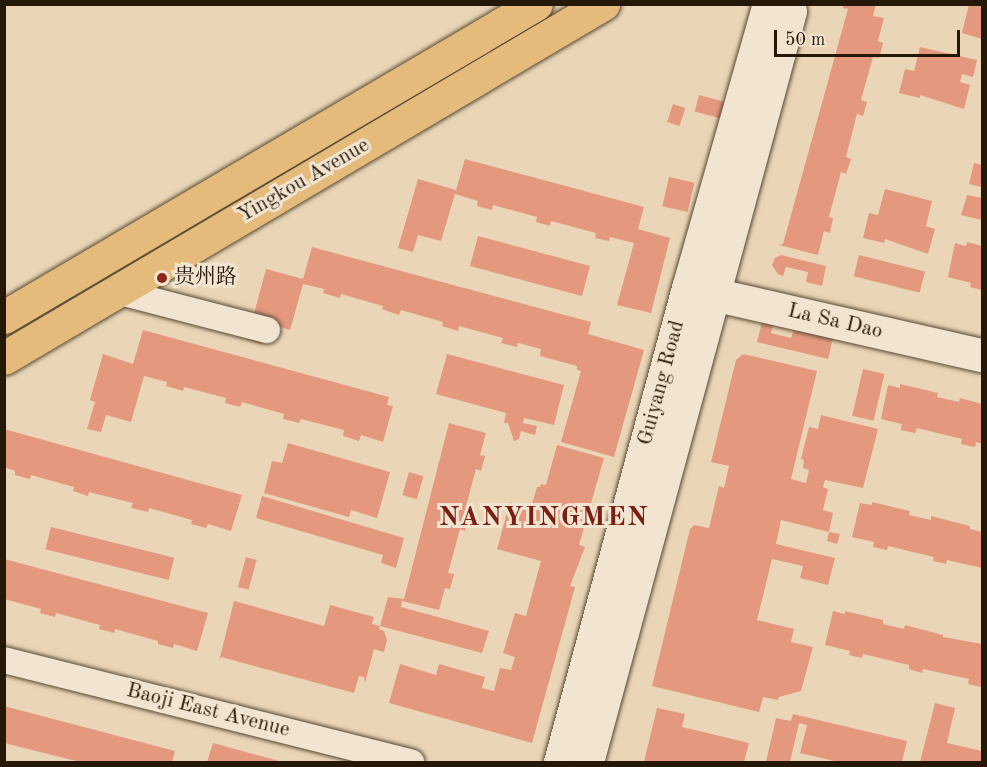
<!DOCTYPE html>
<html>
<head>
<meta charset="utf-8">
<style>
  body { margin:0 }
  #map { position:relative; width:987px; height:767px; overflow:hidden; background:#ead6b7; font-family:"Old Standard TT","Noto Serif SC",serif }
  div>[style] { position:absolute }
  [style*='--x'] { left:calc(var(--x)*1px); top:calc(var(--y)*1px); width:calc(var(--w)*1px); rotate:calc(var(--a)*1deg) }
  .building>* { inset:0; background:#e4997f; transform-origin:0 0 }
  .roads { filter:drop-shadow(0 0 2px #574834) drop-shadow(0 0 2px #574834) }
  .street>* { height:26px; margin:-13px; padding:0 13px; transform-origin:13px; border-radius:13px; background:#f1e4d0 }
  .secondary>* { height:33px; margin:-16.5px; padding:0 16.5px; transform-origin:16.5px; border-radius:16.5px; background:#f1e4d0 }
  .primary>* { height:33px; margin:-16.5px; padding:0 16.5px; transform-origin:16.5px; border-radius:16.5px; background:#e5bb7c }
  .dots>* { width:16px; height:16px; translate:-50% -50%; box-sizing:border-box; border:3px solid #f1e4d0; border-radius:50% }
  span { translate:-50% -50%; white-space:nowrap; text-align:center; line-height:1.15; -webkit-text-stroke:6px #f1e4d0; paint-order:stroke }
  .street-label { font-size:21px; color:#261809 }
  .poi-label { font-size:21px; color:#261809 }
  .left { translate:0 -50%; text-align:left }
  .district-label { font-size:27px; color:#7a1f14; font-weight:700; letter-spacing:1.5px }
  .frame { position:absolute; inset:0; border:6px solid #261809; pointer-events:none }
  .scale { position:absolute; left:774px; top:30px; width:186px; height:27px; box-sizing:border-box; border:3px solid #261809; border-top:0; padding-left:8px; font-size:18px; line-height:21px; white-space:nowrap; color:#261809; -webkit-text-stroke:4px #f1e4d0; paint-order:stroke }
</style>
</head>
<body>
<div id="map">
  <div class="building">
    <i style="clip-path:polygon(844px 4px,876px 4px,873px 16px,884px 18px,878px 41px,883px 43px,879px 58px,873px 57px,861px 100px,867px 102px,863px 116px,857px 114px,846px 157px,851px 159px,846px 174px,841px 172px,829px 217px,833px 218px,830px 233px,824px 231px,818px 255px,779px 245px,783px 244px,848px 9px,843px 8px)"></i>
    <i style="clip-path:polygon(969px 4px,982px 4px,982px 39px,962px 33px)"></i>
    <i style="clip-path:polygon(920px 47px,977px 60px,973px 77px,962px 74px,960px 82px,970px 85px,964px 109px,920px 95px,920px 98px,899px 93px,905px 69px,914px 71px)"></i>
    <i style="left:699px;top:95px;width:28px;height:17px;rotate:15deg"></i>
    <i style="left:673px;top:104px;width:13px;height:19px;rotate:18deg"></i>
    <i style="clip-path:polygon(465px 159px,644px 207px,638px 229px,670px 238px,651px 313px,617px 305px,634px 243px,610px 237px,609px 241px,595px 238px,596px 233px,551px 221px,550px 226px,536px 222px,537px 217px,493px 205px,492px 210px,477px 206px,478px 201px,455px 194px,441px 241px,418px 235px,413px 252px,398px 248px,418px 179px,456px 190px)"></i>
    <i style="clip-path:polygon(974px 163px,982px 165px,982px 187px,969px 184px)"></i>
    <i style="left:669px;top:177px;width:26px;height:30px;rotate:13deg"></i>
    <i style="clip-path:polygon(885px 189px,932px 201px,926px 226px,935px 229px,928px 254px,885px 239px,884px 243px,863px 238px,869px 213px,878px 215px)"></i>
    <i style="clip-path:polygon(967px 195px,982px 198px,982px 220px,961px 215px)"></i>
    <i style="left:478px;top:236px;width:116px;height:31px;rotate:15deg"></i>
    <i style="clip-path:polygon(967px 242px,982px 246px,982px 290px,970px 287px,971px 283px,948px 277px,955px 243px,966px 246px)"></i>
    <i style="clip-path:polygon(312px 247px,591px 322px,588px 334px,644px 350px,614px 457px,561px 442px,581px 371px,577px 370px,577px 366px,540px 356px,541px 349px,518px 343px,517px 347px,501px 343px,503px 338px,459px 326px,458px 331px,442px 326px,443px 322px,401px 310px,399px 315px,382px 309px,383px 306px,341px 294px,340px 298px,323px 293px,324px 289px,303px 284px,290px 330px,267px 323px,261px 344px,247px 340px,266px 269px,303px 279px)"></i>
    <i style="clip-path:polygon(781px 255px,826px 266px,822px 286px,806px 282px,808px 272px,786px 267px,783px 276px,778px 274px,772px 265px,775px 258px)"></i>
    <i style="left:859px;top:255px;width:68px;height:22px;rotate:14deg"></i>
    <i style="clip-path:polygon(762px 322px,773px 325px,771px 333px,791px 338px,794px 329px,833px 338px,828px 359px,757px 342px)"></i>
    <i style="clip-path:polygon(143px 330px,389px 397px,387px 405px,393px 406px,383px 442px,361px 435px,359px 441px,343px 436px,344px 430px,301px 419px,299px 423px,283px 419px,284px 414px,242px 402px,240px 407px,225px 403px,226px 398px,184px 387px,183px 391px,166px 386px,167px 382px,144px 376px,131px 422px,106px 415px,101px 432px,87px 429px,95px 402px,90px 400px,103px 354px,133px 364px)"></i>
    <i style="clip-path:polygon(447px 354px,564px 385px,554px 425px,524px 418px,523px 423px,537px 426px,535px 435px,521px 431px,519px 439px,514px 441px,508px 423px,504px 423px,506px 413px,436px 394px)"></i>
    <i style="clip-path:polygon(743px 354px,817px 371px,791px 479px,806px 483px,809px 470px,803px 468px,804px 460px,801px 459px,809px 427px,818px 429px,821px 415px,878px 429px,863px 488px,825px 480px,823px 487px,828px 489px,823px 510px,833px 513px,829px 532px,840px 534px,837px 544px,827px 541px,829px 532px,781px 520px,776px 544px,835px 558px,828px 585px,800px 578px,803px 566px,772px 559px,757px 620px,794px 629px,791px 642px,813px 647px,801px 691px,779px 697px,778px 700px,763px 697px,759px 712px,652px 686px,690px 529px,694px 525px,709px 528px,719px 486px,724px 488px,729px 466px,711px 462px,736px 360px)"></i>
    <i style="left:863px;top:369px;width:22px;height:48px;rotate:13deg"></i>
    <i style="clip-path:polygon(900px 384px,938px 393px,937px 397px,959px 402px,960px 398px,982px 404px,982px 444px,976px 442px,975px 447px,961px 444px,962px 439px,917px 428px,915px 433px,901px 430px,902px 424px,881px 419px,888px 385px,900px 388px)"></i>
    <i style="clip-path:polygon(449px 423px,486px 433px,480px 455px,485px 456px,481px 471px,476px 469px,464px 514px,469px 516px,465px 531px,460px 529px,448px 573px,454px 574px,450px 589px,445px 588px,439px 610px,402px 601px,401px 607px,489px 631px,482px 653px,380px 626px,388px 597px,404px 599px)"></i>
    <i style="clip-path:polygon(4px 429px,242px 495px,231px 531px,208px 524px,206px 528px,191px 524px,192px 520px,149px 508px,148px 512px,131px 508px,133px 503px,89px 492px,88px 496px,73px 491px,74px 487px,31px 475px,30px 479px,15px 475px,15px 471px,4px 467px)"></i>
    <i style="clip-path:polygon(288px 443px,390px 472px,377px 518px,351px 510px,349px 517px,264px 493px,272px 461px,282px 463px)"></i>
    <i style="clip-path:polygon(557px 445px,604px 458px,579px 545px,585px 547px,570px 586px,575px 587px,532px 743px,389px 703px,400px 664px,436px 675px,439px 664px,485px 677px,482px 688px,494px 691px,500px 668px,511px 670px,515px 657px,503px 653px,515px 613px,526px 616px,541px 561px,497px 549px,510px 502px,531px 508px,537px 487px,540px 487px,541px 484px,546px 485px)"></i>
    <i style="left:409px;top:472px;width:15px;height:24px;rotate:16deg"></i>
    <i style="clip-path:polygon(262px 496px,404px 538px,396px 568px,381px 563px,383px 555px,256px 518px)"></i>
    <i style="clip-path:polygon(872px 502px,910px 511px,909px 515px,931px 520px,931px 516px,970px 526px,970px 529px,982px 532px,982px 568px,947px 560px,946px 564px,933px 561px,934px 557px,888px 546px,887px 550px,873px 547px,874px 542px,852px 537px,860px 503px,872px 505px)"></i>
    <i style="left:51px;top:527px;width:127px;height:23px;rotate:14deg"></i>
    <i style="left:246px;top:557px;width:11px;height:31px;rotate:15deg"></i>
    <i style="clip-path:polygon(4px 559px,208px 613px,197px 651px,174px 644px,173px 648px,158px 644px,158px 641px,115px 629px,114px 633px,99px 629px,100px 625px,56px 613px,55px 617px,40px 613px,41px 609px,4px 599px)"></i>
    <i style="clip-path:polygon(234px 601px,324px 626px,330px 605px,374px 617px,372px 624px,380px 626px,379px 629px,384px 631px,387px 640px,384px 652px,374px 649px,365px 683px,364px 677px,359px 676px,354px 693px,221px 657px,219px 661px)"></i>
    <i style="clip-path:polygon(833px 611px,845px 614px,845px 611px,883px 620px,883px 624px,904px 629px,905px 625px,943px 635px,943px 637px,982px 644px,981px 687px,968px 684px,969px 679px,923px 669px,922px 673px,909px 669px,909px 665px,863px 654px,862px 658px,849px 655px,850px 651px,825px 645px)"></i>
    <i style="clip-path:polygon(935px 703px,955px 708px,947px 743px,982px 751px,982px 762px,920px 762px)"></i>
    <i style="clip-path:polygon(4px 706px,175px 751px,172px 762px,80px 762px,4px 743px)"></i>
    <i style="clip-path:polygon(657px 708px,685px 714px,682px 727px,749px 743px,744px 762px,644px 762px)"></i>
    <i style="clip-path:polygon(793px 714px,907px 741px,902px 762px,838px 762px,800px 753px,807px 725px,799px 723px,790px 762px,766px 762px,776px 718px,791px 721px)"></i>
    <i style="clip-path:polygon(213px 743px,283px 762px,207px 762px)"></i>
  </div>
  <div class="roads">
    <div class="street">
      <i style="--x:116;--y:291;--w:156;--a:14.5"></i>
      <i style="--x:4;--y:660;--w:420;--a:14.1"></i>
    </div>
    <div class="secondary">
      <i style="--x:695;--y:290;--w:294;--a:12.8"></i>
      <i style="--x:560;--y:762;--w:491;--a:-74.9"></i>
      <i style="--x:688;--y:288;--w:295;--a:-74.1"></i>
      <i style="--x:587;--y:762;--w:778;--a:-74.87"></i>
    </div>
    <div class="primary">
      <i style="--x:4;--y:317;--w:617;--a:-30.47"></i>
      <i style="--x:4;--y:358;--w:696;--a:-30.58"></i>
    </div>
  </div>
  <div class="dots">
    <i style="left:162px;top:278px;background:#8f2418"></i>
  </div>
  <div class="street-label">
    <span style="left:304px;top:181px;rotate:-30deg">Yingkou Avenue</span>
    <span style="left:835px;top:322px;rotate:13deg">La Sa Dao</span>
    <span style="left:662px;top:383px;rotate:-75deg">Guiyang Road</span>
    <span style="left:208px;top:711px;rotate:14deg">Baoji East Avenue</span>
  </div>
  <div class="poi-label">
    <span class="left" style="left:174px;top:278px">贵州路</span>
  </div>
  <div class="district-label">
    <span style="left:544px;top:518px">NANYINGMEN</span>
  </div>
  <div class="frame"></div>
  <div class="scale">50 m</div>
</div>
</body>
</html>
